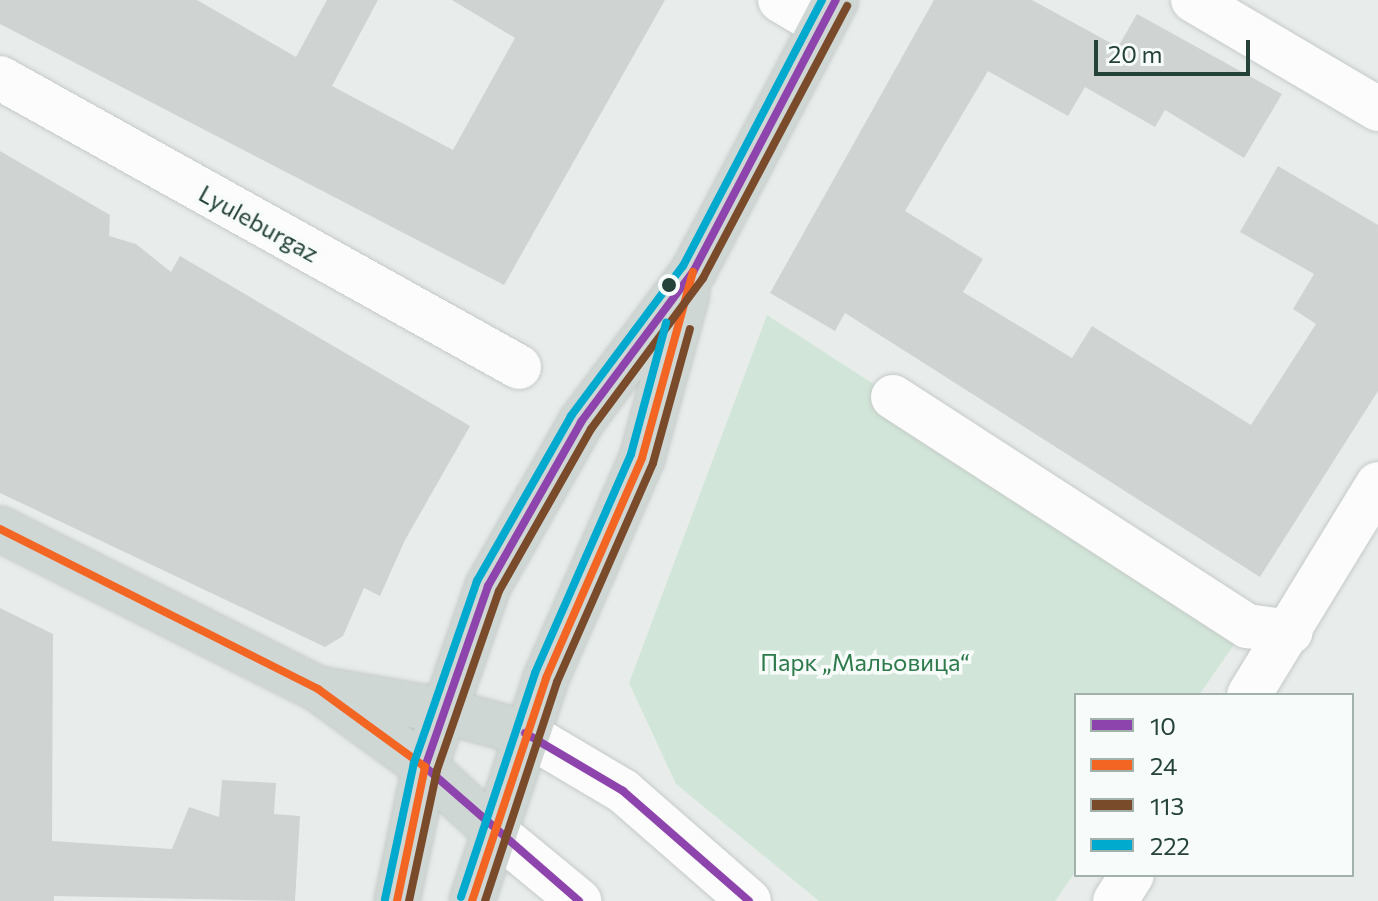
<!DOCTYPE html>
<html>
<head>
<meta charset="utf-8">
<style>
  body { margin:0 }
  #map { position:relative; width:1378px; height:901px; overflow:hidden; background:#e8edeb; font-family:Commissioner,sans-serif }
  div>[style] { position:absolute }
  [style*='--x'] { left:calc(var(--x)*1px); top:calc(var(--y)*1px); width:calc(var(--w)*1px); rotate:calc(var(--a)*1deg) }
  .green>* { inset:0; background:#d1e6d8 }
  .building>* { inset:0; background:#cfd4d2 }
  .roads { filter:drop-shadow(0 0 2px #c5cac8) drop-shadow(0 0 2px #c5cac8) }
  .minor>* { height:44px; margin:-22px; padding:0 22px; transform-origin:22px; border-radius:22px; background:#fcfcfc }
  .major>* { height:44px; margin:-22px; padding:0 22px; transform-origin:22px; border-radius:22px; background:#cfd7d5 }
  .bus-1>* { height:8px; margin:-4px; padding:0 4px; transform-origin:4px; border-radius:4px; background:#8e44ad }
  .bus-2>* { height:8px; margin:-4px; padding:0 4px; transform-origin:4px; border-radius:4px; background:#f26522 }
  .bus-3>* { height:8px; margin:-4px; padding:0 4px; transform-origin:4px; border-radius:4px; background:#7a4b2a }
  .bus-4>* { height:8px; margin:-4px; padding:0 4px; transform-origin:4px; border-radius:4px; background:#00a9ce }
  .dots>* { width:22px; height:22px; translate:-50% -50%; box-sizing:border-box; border:4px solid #f7fbf9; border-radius:50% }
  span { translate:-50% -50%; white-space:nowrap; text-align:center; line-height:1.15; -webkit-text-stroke:7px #f7fbf9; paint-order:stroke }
  .street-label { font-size:24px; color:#24423a }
  .park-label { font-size:24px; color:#2d7a4b }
  .legend { position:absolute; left:1074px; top:693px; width:280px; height:184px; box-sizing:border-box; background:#f7fbf9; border:2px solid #a3b1ad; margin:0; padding:10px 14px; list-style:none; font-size:24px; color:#24423a }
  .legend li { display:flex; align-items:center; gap:16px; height:40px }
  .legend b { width:40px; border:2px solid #a3b1ad }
  .scale { position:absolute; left:1094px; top:40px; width:156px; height:36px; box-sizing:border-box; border:4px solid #24423a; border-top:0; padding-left:10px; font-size:24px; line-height:28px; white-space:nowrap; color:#24423a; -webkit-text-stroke:6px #f7fbf9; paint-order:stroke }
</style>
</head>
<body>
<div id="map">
  <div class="green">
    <i style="clip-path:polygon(767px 315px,1247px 626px,1199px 695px,1076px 695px,1076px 871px,1055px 901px,819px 901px,676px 784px,629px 683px)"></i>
  </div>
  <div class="building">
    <i style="clip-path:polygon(0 0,197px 0,296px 57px,327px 0,378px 0,332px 86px,453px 150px,515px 38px,452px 0,665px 0,504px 285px,0 24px)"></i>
    <i style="clip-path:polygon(934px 0,1032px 0,1118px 47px,1137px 14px,1282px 94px,1244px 158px,1165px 110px,1155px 127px,1085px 87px,1068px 116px,988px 71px,905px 211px,983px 259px,963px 292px,1072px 358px,1092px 326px,1251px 425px,1316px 324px,1293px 309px,1314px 274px,1240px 232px,1278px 166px,1378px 225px,1378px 391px,1260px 577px,845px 313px,835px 331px,770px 293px)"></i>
    <i style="clip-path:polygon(0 151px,110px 215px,109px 236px,136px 244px,171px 272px,180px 256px,470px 426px,405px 540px,380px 596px,364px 588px,343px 636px,325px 647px,0 493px)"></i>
    <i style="clip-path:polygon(0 608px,53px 634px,52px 841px,172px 849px,189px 807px,219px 817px,222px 780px,276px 783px,274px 814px,300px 816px,295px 901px,54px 896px,54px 901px,0 901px)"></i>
  </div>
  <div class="roads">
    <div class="minor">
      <i style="--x:780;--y:0;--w:49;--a:30.8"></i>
      <i style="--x:1193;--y:0;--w:215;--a:30.5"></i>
      <i style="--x:0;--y:78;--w:594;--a:29.11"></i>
      <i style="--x:893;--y:397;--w:422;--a:32.9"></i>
      <i style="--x:1247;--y:626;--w:44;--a:7.8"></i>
      <i style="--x:1249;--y:695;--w:247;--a:-58.6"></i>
      <i style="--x:525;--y:733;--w:114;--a:30.6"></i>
      <i style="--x:623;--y:791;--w:167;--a:41.1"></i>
      <i style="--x:493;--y:830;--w:112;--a:39.5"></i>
      <i style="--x:1115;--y:901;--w:31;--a:-57"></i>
    </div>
    <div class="major">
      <i style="--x:0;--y:529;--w:356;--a:26.7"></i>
      <i style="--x:318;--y:689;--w:132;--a:36.1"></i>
      <i style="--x:425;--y:767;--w:93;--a:42.8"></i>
      <i style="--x:324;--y:690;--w:123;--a:9.8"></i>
      <i style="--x:445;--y:711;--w:83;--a:15.4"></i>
      <i style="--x:397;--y:901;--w:137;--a:-78.2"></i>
      <i style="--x:425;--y:767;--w:192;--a:-70.8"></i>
      <i style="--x:488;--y:586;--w:189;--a:-60.4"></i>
      <i style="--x:581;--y:422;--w:187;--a:-53.3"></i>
      <i style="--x:693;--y:272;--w:307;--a:-62.3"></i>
      <i style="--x:472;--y:901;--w:235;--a:-71.6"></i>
      <i style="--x:546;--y:678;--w:240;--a:-66.4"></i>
      <i style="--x:642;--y:458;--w:170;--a:-74.7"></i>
    </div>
  </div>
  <div class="bus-1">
    <i style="--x:525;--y:733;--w:114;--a:30.6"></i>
    <i style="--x:623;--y:791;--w:167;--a:41.1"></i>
    <i style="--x:425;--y:767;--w:192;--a:-70.8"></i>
    <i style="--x:488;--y:586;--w:189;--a:-60.4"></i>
    <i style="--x:581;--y:422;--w:187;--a:-53.3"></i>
    <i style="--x:693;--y:272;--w:307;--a:-62.3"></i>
    <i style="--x:425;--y:767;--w:204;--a:41"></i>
  </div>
  <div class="bus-2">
    <i style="--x:0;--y:529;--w:356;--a:26.7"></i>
    <i style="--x:318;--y:689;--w:132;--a:36.1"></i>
    <i style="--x:397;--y:901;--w:137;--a:-78.2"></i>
    <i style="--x:472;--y:901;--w:235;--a:-71.6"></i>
    <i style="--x:546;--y:678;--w:240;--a:-66.4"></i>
    <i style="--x:642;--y:458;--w:193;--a:-74.7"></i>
  </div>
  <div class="bus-3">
    <i style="--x:409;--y:901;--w:134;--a:-77.9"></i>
    <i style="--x:437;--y:770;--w:189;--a:-70.9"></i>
    <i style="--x:499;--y:591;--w:186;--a:-60.4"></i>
    <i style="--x:591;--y:429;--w:188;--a:-53.4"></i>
    <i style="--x:703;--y:278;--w:308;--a:-62.1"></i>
    <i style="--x:485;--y:901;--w:231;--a:-71.8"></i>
    <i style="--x:557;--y:682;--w:239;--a:-66.3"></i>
    <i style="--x:653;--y:463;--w:139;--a:-74.6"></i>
  </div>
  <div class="bus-4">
    <i style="--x:461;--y:897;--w:236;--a:-71.7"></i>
    <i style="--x:535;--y:673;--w:239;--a:-66.3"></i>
    <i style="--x:631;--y:454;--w:136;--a:-75"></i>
    <i style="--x:385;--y:899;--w:139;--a:-78"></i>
    <i style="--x:414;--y:763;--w:193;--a:-70.9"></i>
    <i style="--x:477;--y:581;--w:190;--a:-60.3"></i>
    <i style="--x:571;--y:416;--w:187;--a:-53.3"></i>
    <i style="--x:683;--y:266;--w:300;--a:-62.4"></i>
  </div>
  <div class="dots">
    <i style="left:669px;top:285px;background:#24423a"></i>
  </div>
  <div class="street-label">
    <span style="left:259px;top:223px;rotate:29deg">Lyuleburgaz</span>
  </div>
  <div class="park-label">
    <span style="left:865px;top:662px">Парк „Мальовица“</span>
  </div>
  <ul class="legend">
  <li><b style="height:10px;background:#8e44ad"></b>10</li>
  <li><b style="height:10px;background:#f26522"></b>24</li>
  <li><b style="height:10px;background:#7a4b2a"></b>113</li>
  <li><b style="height:10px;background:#00a9ce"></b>222</li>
  </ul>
  <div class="scale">20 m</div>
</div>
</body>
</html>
